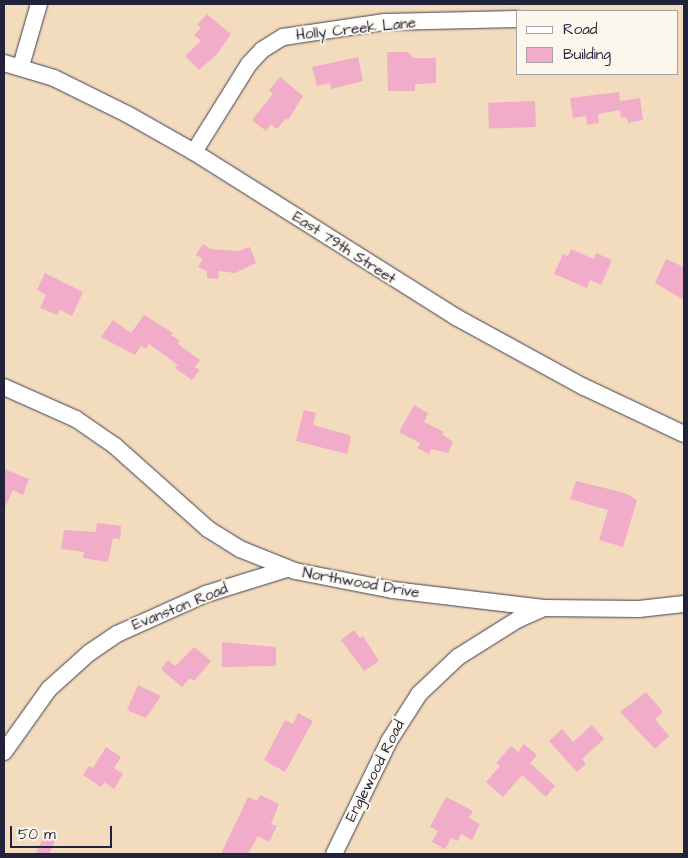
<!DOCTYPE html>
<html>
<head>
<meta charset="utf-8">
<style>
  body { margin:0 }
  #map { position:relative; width:688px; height:858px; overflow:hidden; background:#f3dbbd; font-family:"Architects Daughter",sans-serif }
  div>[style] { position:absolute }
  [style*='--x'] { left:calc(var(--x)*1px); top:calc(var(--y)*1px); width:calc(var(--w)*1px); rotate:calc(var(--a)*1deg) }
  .building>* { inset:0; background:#f0acc9; transform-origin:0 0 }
  .roads { filter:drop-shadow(0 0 1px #413e4e) drop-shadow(0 0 1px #413e4e) }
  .minor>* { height:16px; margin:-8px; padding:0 8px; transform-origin:8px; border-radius:8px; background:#fff }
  span { translate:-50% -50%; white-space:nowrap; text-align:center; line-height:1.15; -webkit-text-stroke:4px #fbf7ec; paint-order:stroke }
  .street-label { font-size:15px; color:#22223b }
  .frame { position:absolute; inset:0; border:5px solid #22223b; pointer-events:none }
  .legend { position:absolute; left:516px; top:10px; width:162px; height:65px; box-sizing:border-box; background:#fbf7ec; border:1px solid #a4a2a5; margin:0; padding:6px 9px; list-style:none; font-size:15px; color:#22223b }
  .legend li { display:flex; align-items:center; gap:10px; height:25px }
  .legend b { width:25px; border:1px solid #a4a2a5 }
  .scale { position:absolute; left:10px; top:826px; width:102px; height:22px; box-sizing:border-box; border:2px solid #22223b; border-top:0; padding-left:6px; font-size:15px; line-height:18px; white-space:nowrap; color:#22223b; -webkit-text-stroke:4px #fbf7ec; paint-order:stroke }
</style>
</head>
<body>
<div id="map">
  <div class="building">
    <i style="clip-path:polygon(207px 14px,231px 34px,217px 54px,199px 70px,185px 56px,201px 41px,194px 35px,201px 28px,197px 25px)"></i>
    <i style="clip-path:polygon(387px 52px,408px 52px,413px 58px,436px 58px,436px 83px,415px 84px,415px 91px,388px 91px)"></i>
    <i style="clip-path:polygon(358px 57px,363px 81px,331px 89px,330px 83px,317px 86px,312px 67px)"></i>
    <i style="clip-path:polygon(280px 77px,303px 96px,288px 120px,286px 118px,277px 129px,271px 124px,266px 131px,252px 120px,273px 94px,269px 90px)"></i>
    <i style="clip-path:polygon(619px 92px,620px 101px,640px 98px,643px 120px,628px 123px,627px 117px,621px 118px,620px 110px,598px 114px,599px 123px,587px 125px,586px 116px,573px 118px,570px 98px)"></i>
    <i style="left:535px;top:101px;width:26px;height:47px;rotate:88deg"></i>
    <i style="clip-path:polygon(203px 244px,211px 249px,238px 251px,250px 247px,256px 263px,235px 273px,219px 271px,218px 279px,207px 278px,207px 271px,198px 267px,203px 259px,196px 255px)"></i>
    <i style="clip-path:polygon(571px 249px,594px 259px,596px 253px,612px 260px,601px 285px,590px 280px,587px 288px,554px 274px,563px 254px,568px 256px)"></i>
    <i style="clip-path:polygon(666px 259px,684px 267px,684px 300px,655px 283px)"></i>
    <i style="clip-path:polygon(45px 273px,83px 292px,72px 316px,60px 310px,57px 315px,40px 308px,46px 295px,37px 290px)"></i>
    <i style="clip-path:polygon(144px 315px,173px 333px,171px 335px,180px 341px,178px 344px,200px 360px,195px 367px,200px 370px,192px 380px,175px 368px,178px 365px,149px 344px,146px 349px,141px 346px,135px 355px,101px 337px,113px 320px,131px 333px)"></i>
    <i style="clip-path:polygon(414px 405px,428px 413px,424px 422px,444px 432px,442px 434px,453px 442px,448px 453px,431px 449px,429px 454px,417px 448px,420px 443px,399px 432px)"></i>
    <i style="clip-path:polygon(304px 410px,316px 413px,313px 425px,349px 435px,351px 438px,347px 454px,296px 441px)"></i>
    <i style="clip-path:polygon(4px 469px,29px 479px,23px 495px,13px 490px,4px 509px)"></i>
    <i style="clip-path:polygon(576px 481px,625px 493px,637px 500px,623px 547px,599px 540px,608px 510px,570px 499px)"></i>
    <i style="clip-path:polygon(97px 523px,121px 526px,120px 539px,113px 538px,108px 562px,83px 558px,84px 552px,61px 549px,64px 530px,96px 532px)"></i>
    <i style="clip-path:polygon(354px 630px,360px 638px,363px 636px,379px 661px,364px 671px,341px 640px)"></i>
    <i style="clip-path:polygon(222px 642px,276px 647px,276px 666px,222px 667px)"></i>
    <i style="clip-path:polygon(194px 647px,211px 661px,194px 681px,190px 678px,182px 687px,161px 669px,168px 660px,175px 666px)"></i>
    <i style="clip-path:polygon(138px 685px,161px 696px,146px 718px,127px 710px)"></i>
    <i style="clip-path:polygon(646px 692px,663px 712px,655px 719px,669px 736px,655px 749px,620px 712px)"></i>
    <i style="clip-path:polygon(298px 713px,313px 721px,285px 772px,264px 760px,285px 720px,293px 724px)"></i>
    <i style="clip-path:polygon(592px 725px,604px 739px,582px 759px,586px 764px,577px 772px,549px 741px,562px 729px,573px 742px)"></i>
    <i style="clip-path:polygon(524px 744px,537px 755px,530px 763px,555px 786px,546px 797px,522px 775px,503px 797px,486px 782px,500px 766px,496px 763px,511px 746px,518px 752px)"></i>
    <i style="clip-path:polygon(106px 747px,121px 757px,114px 768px,123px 774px,114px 789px,104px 782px,101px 787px,83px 775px,89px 766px,93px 768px)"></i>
    <i style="clip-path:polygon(260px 795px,279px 804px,271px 824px,277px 826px,269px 842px,258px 836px,248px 854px,221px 854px,248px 797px,257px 801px)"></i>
    <i style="clip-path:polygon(446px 797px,473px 811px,469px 818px,480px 824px,472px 840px,461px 834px,458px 841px,451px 838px,445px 849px,432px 842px,438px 831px,430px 827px)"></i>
    <i style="clip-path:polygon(44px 836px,55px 841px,49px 854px,35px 854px)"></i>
  </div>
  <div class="roads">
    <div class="minor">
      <i style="--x:4;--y:63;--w:52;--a:16.7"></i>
      <i style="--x:54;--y:78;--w:81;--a:26.3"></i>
      <i style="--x:127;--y:114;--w:77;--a:29.6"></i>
      <i style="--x:194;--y:152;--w:310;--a:32.2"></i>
      <i style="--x:456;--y:317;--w:146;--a:28.7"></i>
      <i style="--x:584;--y:387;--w:110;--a:25.2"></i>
      <i style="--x:21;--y:66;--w:65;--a:-73.8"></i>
      <i style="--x:194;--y:152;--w:104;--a:-58"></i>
      <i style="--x:249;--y:64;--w:19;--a:-47"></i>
      <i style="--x:262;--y:50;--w:25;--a:-32"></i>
      <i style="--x:283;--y:37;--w:103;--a:-8.4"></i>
      <i style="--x:385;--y:22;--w:132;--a:-1.3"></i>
      <i style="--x:4;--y:387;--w:79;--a:24"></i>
      <i style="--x:76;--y:419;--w:47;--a:34.7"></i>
      <i style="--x:115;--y:446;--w:125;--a:41.7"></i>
      <i style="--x:208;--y:529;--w:38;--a:32"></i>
      <i style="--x:240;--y:549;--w:59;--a:21.8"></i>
      <i style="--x:295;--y:571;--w:100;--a:11"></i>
      <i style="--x:393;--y:590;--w:152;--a:6.8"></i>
      <i style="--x:544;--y:608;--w:95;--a:0.6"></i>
      <i style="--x:639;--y:609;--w:45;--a:-6.3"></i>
      <i style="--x:4;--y:752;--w:77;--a:-54.5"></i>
      <i style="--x:49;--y:689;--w:54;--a:-42"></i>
      <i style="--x:89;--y:653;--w:34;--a:-34"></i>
      <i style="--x:117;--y:634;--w:98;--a:-24.2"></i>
      <i style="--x:206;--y:594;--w:85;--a:-17.2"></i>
      <i style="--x:334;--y:854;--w:126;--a:-64"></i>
      <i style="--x:389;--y:741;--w:56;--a:-57.4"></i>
      <i style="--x:419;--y:694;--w:54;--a:-43.5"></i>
      <i style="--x:458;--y:657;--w:70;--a:-32.1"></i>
      <i style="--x:517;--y:620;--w:27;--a:-24"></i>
    </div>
  </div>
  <div class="street-label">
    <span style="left:356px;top:29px;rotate:-6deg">Holly Creek Lane</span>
    <span style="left:344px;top:248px;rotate:33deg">East 79th Street</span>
    <span style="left:361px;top:583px;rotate:10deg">Northwood Drive</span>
    <span style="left:180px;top:607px;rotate:-22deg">Evanston Road</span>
    <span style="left:375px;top:771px;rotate:-63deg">Englewood Road</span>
  </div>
  <div class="frame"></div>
  <ul class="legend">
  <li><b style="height:6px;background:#fff"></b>Road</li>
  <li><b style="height:14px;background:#f0acc9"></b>Building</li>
  </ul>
  <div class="scale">50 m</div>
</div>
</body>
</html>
